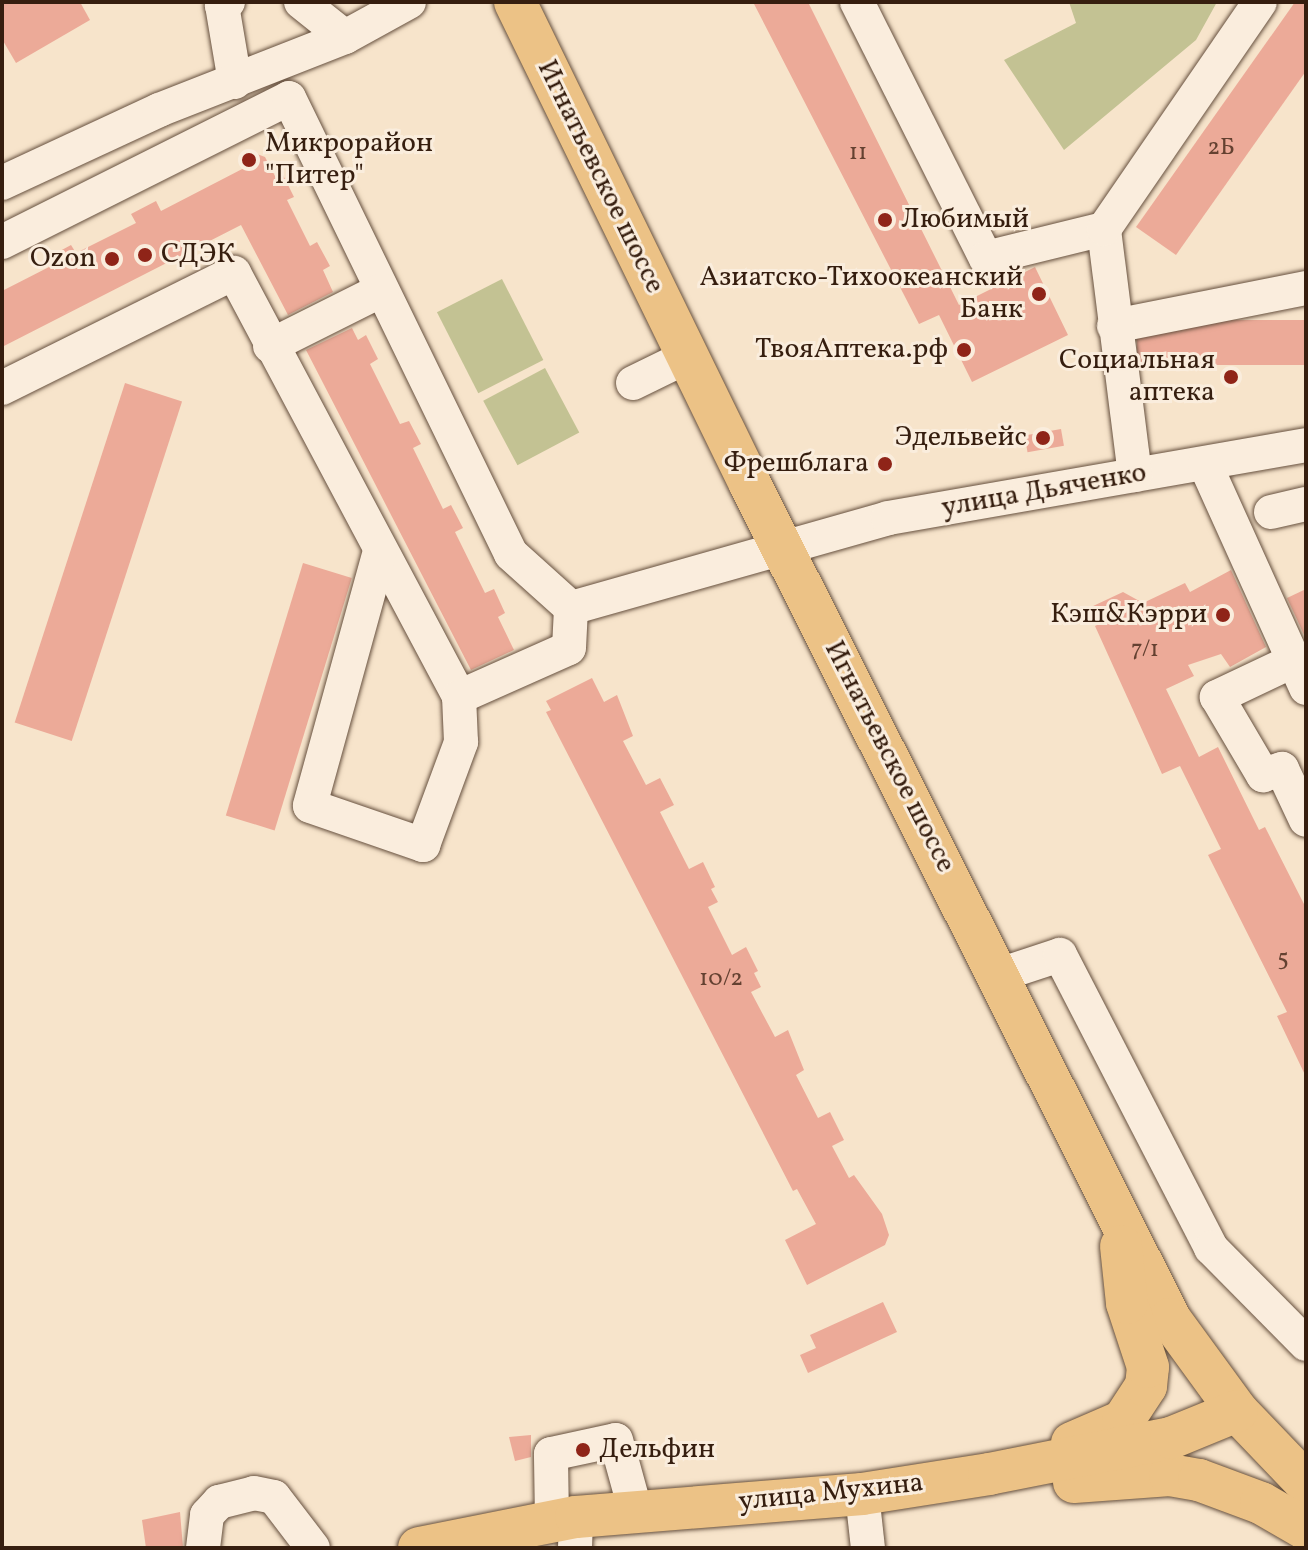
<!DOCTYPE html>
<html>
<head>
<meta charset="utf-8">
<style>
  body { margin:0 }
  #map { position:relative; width:1308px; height:1550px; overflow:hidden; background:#f7e4cb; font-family:Vollkorn,serif }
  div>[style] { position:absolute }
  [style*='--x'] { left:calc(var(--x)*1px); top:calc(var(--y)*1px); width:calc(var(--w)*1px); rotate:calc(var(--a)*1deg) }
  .green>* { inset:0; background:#c3c293; transform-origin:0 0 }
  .building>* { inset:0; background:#ecaa98; transform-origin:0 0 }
  .roads { filter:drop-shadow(0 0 2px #66503e) drop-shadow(0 0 2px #66503e) }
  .minor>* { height:34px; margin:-17px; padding:0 17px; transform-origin:17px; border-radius:17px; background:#faeddd }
  .major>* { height:42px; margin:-21px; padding:0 21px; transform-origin:21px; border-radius:21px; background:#ecc286 }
  .dots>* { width:22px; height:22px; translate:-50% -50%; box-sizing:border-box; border:4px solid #faeddd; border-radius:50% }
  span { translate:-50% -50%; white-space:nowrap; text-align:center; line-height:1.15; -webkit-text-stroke:6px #faeddd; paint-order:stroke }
  .number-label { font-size:24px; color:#644131 }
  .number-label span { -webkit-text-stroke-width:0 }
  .poi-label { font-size:28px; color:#361e0f }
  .left { translate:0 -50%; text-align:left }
  .right { translate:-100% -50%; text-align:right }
  .street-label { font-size:28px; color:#361e0f }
  .frame { position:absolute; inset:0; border:4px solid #361e0f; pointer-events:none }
</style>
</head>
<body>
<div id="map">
  <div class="green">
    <i style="clip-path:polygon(1069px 2px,1217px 2px,1196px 40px,1064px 150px,1004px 60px,1076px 23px)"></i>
    <i style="left:502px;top:279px;width:91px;height:73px;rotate:63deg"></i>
    <i style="left:545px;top:368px;width:73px;height:70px;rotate:62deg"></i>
  </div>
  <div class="building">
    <i style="clip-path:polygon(2px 2px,80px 2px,90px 20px,16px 63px,2px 39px)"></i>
    <i style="clip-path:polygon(753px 2px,808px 2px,959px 305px,1035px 267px,1068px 335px,972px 382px,939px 315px,919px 324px)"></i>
    <i style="clip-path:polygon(1295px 2px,1306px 2px,1306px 71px,1176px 255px,1136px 227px)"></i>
    <i style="clip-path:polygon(257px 154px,265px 157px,276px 178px,283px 175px,294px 197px,287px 200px,310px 246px,317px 242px,330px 266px,323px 270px,333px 292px,288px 315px,241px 225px,2px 347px,2px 291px,51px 266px,47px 258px,71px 245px,76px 253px,136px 223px,131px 214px,156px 201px,161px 211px,248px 166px)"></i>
    <i style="left:1306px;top:320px;width:45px;height:169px;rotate:90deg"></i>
    <i style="clip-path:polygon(352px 328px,358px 340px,366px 335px,378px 359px,370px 364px,400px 424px,409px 421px,421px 444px,413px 448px,443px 509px,451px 505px,463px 528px,455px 532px,485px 593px,494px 589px,505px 613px,498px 617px,514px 650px,471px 670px,306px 350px)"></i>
    <i style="left:125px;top:383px;width:60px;height:357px;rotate:18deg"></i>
    <i style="left:1061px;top:429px;width:17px;height:37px;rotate:80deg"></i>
    <i style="left:303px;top:563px;width:51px;height:264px;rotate:17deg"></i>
    <i style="clip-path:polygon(1231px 570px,1266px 647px,1230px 667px,1221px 654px,1188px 665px,1194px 676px,1166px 689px,1199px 757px,1218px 747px,1259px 830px,1265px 827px,1306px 908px,1306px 1077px,1277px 1016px,1287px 1012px,1208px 855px,1221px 849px,1180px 766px,1162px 774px,1095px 626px,1113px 617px,1091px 607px,1123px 592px,1143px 603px,1185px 583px,1190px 592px)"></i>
    <i style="clip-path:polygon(1306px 589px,1306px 639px,1287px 598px)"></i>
    <i style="clip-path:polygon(592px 678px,604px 702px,617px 695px,633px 736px,623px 741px,646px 785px,660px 778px,674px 805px,660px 812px,689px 869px,703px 862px,715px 887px,711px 889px,718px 902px,708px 907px,732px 955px,746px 947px,758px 971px,754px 973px,761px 987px,751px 992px,775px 1037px,788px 1030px,804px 1070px,796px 1075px,818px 1118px,830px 1112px,844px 1140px,832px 1146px,849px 1178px,854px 1175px,882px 1214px,889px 1235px,885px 1245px,807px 1285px,785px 1240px,816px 1224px,797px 1189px,793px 1191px,546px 712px,551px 710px,546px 701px)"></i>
    <i style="clip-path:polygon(883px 1302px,897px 1332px,808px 1373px,800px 1355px,816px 1348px,810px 1335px)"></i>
    <i style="clip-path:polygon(531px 1435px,531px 1457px,515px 1461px,509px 1437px)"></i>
    <i style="clip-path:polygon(180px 1512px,183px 1548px,146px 1548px,142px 1520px)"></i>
  </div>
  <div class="roads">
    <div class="minor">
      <i style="--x:228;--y:2;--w:7;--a:153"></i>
      <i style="--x:222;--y:5;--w:78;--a:80.4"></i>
      <i style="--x:301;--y:2;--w:56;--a:38.5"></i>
      <i style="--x:345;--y:37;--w:73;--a:-28.7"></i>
      <i style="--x:857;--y:2;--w:287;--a:63.3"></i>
      <i style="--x:986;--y:258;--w:122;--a:-13.8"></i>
      <i style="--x:2;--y:183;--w:173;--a:-24.9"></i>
      <i style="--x:159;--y:110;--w:200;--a:-21.4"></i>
      <i style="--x:2;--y:242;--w:321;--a:-26.6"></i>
      <i style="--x:289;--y:98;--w:507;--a:64.04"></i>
      <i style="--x:511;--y:554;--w:81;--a:42"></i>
      <i style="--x:571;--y:608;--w:330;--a:-15.8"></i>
      <i style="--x:888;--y:518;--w:424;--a:-9.9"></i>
      <i style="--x:1114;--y:326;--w:196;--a:-11.2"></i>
      <i style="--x:270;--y:346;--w:125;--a:-26.6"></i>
      <i style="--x:633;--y:383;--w:61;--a:-26.1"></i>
      <i style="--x:2;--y:388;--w:259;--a:-26.4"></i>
      <i style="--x:234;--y:273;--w:480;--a:62"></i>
      <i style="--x:459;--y:697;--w:120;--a:-24"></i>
      <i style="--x:569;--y:648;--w:40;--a:-87.1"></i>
      <i style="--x:1205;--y:464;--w:246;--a:65.7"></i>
      <i style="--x:1135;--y:475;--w:248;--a:-97.2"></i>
      <i style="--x:1104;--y:229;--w:275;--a:-55.5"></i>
      <i style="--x:1271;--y:512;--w:36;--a:-13"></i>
      <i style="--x:380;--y:551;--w:264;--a:105.4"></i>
      <i style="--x:310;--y:806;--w:120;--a:19"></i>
      <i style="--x:423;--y:845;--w:110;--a:-69.7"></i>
      <i style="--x:461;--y:742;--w:45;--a:-92.5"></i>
      <i style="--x:1297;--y:659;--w:89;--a:154.6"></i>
      <i style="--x:1217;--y:697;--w:91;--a:59.5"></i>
      <i style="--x:1263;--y:775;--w:20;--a:-18"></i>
      <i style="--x:1282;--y:769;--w:56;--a:64.8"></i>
      <i style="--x:999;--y:975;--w:64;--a:-18.2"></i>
      <i style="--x:1060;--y:955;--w:330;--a:62.7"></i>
      <i style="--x:1211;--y:1248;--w:135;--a:45.3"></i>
      <i style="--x:862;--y:1494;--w:54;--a:83.7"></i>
      <i style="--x:552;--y:1521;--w:67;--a:-90.9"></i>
      <i style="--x:551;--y:1454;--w:66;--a:-12.2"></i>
      <i style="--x:616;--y:1440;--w:72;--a:74.6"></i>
      <i style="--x:203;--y:1548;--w:33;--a:-83"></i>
      <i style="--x:207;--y:1515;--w:18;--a:-47"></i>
      <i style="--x:219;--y:1502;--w:36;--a:-14"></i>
      <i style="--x:254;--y:1493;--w:20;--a:11"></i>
      <i style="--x:274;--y:1497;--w:64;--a:52.6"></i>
      <i style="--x:575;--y:1548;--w:31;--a:-88"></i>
    </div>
    <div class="major">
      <i style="--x:515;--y:2;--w:536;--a:64.01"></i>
      <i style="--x:750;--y:484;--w:935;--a:63.3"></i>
      <i style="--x:1170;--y:1319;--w:114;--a:53.9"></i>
      <i style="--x:1237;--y:1411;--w:100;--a:46.2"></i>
      <i style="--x:1072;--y:1443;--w:56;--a:-23.3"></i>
      <i style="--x:1123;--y:1421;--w:42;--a:-56.7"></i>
      <i style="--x:1146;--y:1386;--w:19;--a:-84"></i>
      <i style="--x:1148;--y:1367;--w:67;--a:-108.2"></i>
      <i style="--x:1127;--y:1303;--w:57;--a:-96"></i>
      <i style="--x:1074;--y:1482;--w:96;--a:-4.2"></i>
      <i style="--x:1170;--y:1475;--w:29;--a:10"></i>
      <i style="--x:1199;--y:1480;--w:66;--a:20.4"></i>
      <i style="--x:1261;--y:1503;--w:52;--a:30"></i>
      <i style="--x:419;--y:1548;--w:160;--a:-11.2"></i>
      <i style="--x:576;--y:1517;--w:287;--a:-4.6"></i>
      <i style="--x:862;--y:1494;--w:129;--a:-8.9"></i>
      <i style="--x:989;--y:1474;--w:186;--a:-11.2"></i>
      <i style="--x:1171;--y:1438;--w:71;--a:-22.2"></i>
    </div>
  </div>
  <div class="dots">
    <i style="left:249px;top:160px;background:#8f2418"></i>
    <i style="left:885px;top:220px;background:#8f2418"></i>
    <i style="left:145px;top:255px;background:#8f2418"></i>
    <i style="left:112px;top:259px;background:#8f2418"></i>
    <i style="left:1039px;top:294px;background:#8f2418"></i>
    <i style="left:964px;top:350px;background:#8f2418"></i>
    <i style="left:1231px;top:377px;background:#8f2418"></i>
    <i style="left:1043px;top:438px;background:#8f2418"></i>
    <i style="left:885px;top:464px;background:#8f2418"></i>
    <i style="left:1223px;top:615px;background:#8f2418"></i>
    <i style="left:583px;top:1450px;background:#8f2418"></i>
  </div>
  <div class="number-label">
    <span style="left:1221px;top:149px">2Б</span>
    <span style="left:858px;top:154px">11</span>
    <span style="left:1145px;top:651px">7/1</span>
    <span style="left:1283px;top:960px">5</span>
    <span style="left:721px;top:980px">10/2</span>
  </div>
  <div class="poi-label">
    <span class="left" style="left:265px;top:160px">Микрорайон<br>"Питер"</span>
    <span class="left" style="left:901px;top:220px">Любимый</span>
    <span class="left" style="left:161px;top:255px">СДЭК</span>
    <span class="right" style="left:96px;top:259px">Ozon</span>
    <span class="right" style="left:1023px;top:294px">Азиатско-Тихоокеанский<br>Банк</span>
    <span class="right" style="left:948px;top:350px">ТвояАптека.рф</span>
    <span class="right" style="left:1215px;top:377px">Социальная<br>аптека</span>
    <span class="right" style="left:1027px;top:438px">Эдельвейс</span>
    <span class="right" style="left:869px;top:464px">Фрешблага</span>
    <span class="right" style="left:1207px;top:615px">Кэш&amp;Кэрри</span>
    <span class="left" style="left:599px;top:1450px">Дельфин</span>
  </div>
  <div class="street-label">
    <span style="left:600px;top:177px;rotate:64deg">Игнатьевское шоссе</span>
    <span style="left:1044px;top:491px;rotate:-10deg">улица Дьяченко</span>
    <span style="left:889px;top:757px;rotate:63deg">Игнатьевское шоссе</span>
    <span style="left:831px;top:1493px;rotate:-6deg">улица Мухина</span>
  </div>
  <div class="frame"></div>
</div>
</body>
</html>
